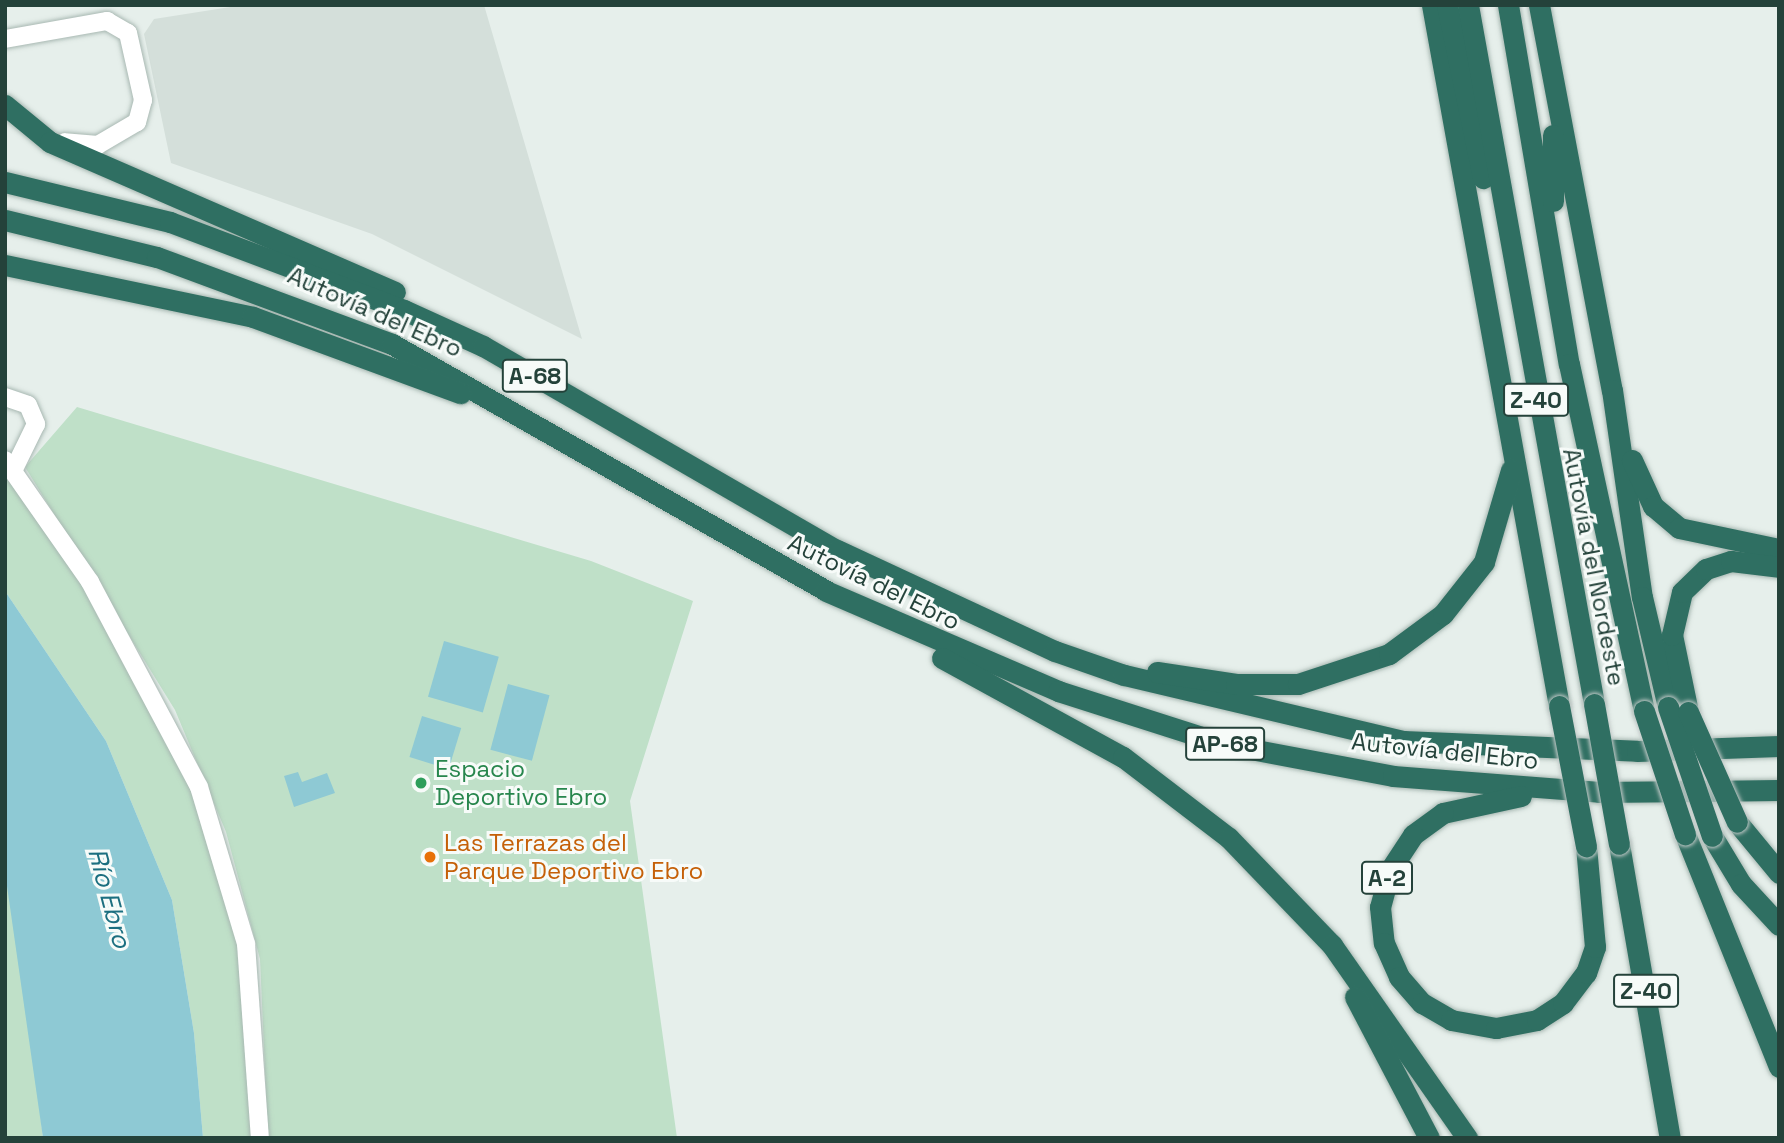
<!DOCTYPE html>
<html>
<head>
<meta charset="utf-8">
<style>
  body { margin:0 }
  #map { position:relative; width:1784px; height:1143px; overflow:hidden; background:#e6efeb; font-family:"Space Grotesk",sans-serif }
  div>[style] { position:absolute }
  [style*='--x'] { left:calc(var(--x)*1px); top:calc(var(--y)*1px); width:calc(var(--w)*1px); rotate:calc(var(--a)*1deg) }
  .built>* { inset:0; background:#d4dfda }
  .green>* { inset:0; background:#bfe0c8 }
  .water>* { inset:0; background:#8ec9d4; transform-origin:0 0 }
  .roads { filter:drop-shadow(0 0 2px #a8b8b2) drop-shadow(0 0 2px #a8b8b2) }
  .minor>* { height:18px; margin:-9px; padding:0 9px; transform-origin:9px; border-radius:9px; background:#fff }
  .highway>* { height:21px; margin:-10.5px; padding:0 10.5px; transform-origin:10.5px; border-radius:10.5px; background:#2f6f62 }
  .bridges { filter:drop-shadow(0 0 2px #c2cac8) drop-shadow(0 0 2px #c2cac8) }
  .highway-bridge>* { height:21px; margin:-10.5px; padding:0 10.5px; transform-origin:10.5px; border-radius:10.5px; background:#2f6f62 }
  .dots>* { width:19px; height:19px; translate:-50% -50%; box-sizing:border-box; border:4px solid #f7fbf9; border-radius:50% }
  span { translate:-50% -50%; white-space:nowrap; text-align:center; line-height:1.15; -webkit-text-stroke:6px #f7fbf9; paint-order:stroke }
  .shield-label span { padding:2px 5px; background:#f7fbf9; border:2px solid; border-radius:5px; -webkit-text-stroke-width:0 }
  .shield-label { font-size:23px; color:#24423a; font-weight:700 }
  .street-label { font-size:24px; color:#24423a }
  .leisure-label { font-size:24px; color:#27864d }
  .left { translate:0 -50%; text-align:left }
  .food-label { font-size:24px; color:#c56008 }
  .water-label { font-size:26px; color:#1c6f80; font-style:italic }
  .frame { position:absolute; inset:0; border:7px solid #24423a; pointer-events:none }
</style>
</head>
<body>
<div id="map">
  <div class="built">
    <i style="clip-path:polygon(243px 5px,484px 5px,582px 339px,372px 234px,171px 163px,144px 34px,154px 19px)"></i>
  </div>
  <div class="green">
    <i style="clip-path:polygon(77px 407px,591px 561px,693px 601px,630px 801px,677px 1138px,268px 1138px,260px 959px,226px 832px,175px 710px,25px 467px)"></i>
    <i style="clip-path:polygon(5px 465px,163px 709px,246px 944px,260px 1138px,203px 1138px,194px 1033px,172px 900px,106px 741px,5px 591px)"></i>
    <i style="clip-path:polygon(5px 872px,21px 956px,43px 1138px,5px 1138px)"></i>
  </div>
  <div class="water">
    <i style="clip-path:polygon(5px 591px,106px 741px,172px 900px,194px 1033px,203px 1138px,43px 1138px,5px 872px)"></i>
    <i style="left:444px;top:641px;width:57px;height:58px;rotate:16deg"></i>
    <i style="left:508px;top:684px;width:43px;height:68px;rotate:15deg"></i>
    <i style="left:422px;top:716px;width:41px;height:43px;rotate:17deg"></i>
    <i style="clip-path:polygon(298px 772px,302px 782px,327px 773px,335px 793px,294px 807px,284px 776px)"></i>
  </div>
  <div class="roads">
    <div class="minor">
      <i style="--x:5;--y:39;--w:104;--a:-10"></i>
      <i style="--x:107;--y:21;--w:24;--a:30"></i>
      <i style="--x:128;--y:33;--w:69;--a:77.4"></i>
      <i style="--x:143;--y:100;--w:23;--a:105"></i>
      <i style="--x:137;--y:122;--w:45;--a:149.5"></i>
      <i style="--x:98;--y:145;--w:33;--a:-175"></i>
      <i style="--x:5;--y:397;--w:24;--a:19"></i>
      <i style="--x:28;--y:405;--w:21;--a:67"></i>
      <i style="--x:36;--y:424;--w:52;--a:116.1"></i>
      <i style="--x:5;--y:460;--w:149;--a:55.1"></i>
      <i style="--x:90;--y:582;--w:232;--a:62"></i>
      <i style="--x:199;--y:787;--w:164;--a:73.3"></i>
      <i style="--x:246;--y:944;--w:195;--a:85.9"></i>
    </div>
    <div class="highway">
      <i style="--x:1432;--y:5;--w:712;--a:79.73"></i>
      <i style="--x:1447;--y:5;--w:177;--a:78.2"></i>
      <i style="--x:1468;--y:5;--w:710;--a:79.78"></i>
      <i style="--x:1508;--y:5;--w:364;--a:80.4"></i>
      <i style="--x:1569;--y:364;--w:355;--a:77.8"></i>
      <i style="--x:1539;--y:5;--w:392;--a:79.3"></i>
      <i style="--x:1612;--y:390;--w:209;--a:81.8"></i>
      <i style="--x:1642;--y:597;--w:113;--a:76.7"></i>
      <i style="--x:5;--y:105;--w:58;--a:39.4"></i>
      <i style="--x:50;--y:142;--w:376;--a:23.5"></i>
      <i style="--x:5;--y:182;--w:170;--a:13.6"></i>
      <i style="--x:170;--y:222;--w:250;--a:20.6"></i>
      <i style="--x:404;--y:310;--w:87;--a:24.5"></i>
      <i style="--x:483;--y:346;--w:409;--a:30"></i>
      <i style="--x:837;--y:550;--w:240;--a:24.9"></i>
      <i style="--x:1055;--y:651;--w:73;--a:19.2"></i>
      <i style="--x:1124;--y:675;--w:287;--a:13.3"></i>
      <i style="--x:1403;--y:741;--w:234;--a:2.4"></i>
      <i style="--x:1637;--y:751;--w:142;--a:-2"></i>
      <i style="--x:1553;--y:201;--w:66;--a:-90"></i>
      <i style="--x:5;--y:220;--w:156;--a:13.7"></i>
      <i style="--x:157;--y:257;--w:251;--a:20.3"></i>
      <i style="--x:392;--y:344;--w:499;--a:29.6"></i>
      <i style="--x:826;--y:591;--w:253;--a:23.3"></i>
      <i style="--x:1058;--y:691;--w:174;--a:17.7"></i>
      <i style="--x:1224;--y:744;--w:172;--a:10.7"></i>
      <i style="--x:1393;--y:776;--w:207;--a:4.4"></i>
      <i style="--x:1599;--y:792;--w:180;--a:-0.6"></i>
      <i style="--x:5;--y:265;--w:253;--a:11.8"></i>
      <i style="--x:253;--y:317;--w:221;--a:20.2"></i>
      <i style="--x:1632;--y:460;--w:51;--a:65.5"></i>
      <i style="--x:1653;--y:506;--w:34;--a:40"></i>
      <i style="--x:1679;--y:528;--w:102;--a:11.9"></i>
      <i style="--x:942;--y:658;--w:206;--a:28.7"></i>
      <i style="--x:1123;--y:757;--w:133;--a:37.4"></i>
      <i style="--x:1229;--y:838;--w:149;--a:46.1"></i>
      <i style="--x:1332;--y:945;--w:236;--a:55"></i>
      <i style="--x:1157;--y:672;--w:80;--a:8.6"></i>
      <i style="--x:1236;--y:684;--w:62;--a:0"></i>
      <i style="--x:1298;--y:684;--w:96;--a:-18.2"></i>
      <i style="--x:1389;--y:654;--w:67;--a:-36.5"></i>
      <i style="--x:1443;--y:614;--w:66;--a:-51.7"></i>
      <i style="--x:1484;--y:562;--w:96;--a:-73.6"></i>
      <i style="--x:1688;--y:712;--w:79;--a:-101.7"></i>
      <i style="--x:1672;--y:635;--w:44;--a:-76.9"></i>
      <i style="--x:1682;--y:592;--w:33;--a:-44"></i>
      <i style="--x:1706;--y:569;--w:26;--a:-18"></i>
      <i style="--x:1731;--y:561;--w:48;--a:7.1"></i>
      <i style="--x:1521;--y:796;--w:80;--a:167.7"></i>
      <i style="--x:1443;--y:813;--w:37;--a:144"></i>
      <i style="--x:1413;--y:835;--w:42;--a:123.3"></i>
      <i style="--x:1390;--y:870;--w:38;--a:105"></i>
      <i style="--x:1380;--y:907;--w:36;--a:84"></i>
      <i style="--x:1384;--y:943;--w:37;--a:66"></i>
      <i style="--x:1399;--y:977;--w:35;--a:49"></i>
      <i style="--x:1422;--y:1003;--w:34;--a:30"></i>
      <i style="--x:1451;--y:1020;--w:46;--a:10.1"></i>
      <i style="--x:1496;--y:1028;--w:42;--a:-11"></i>
      <i style="--x:1537;--y:1020;--w:31;--a:-33"></i>
      <i style="--x:1563;--y:1003;--w:38;--a:-53"></i>
      <i style="--x:1586;--y:973;--w:28;--a:-71"></i>
      <i style="--x:1595;--y:947;--w:101;--a:-95.1"></i>
      <i style="--x:1737;--y:822;--w:66;--a:50.5"></i>
      <i style="--x:1685;--y:834;--w:251;--a:68"></i>
      <i style="--x:1712;--y:836;--w:56;--a:58.9"></i>
      <i style="--x:1741;--y:884;--w:56;--a:47.2"></i>
      <i style="--x:1619;--y:844;--w:298;--a:80.2"></i>
      <i style="--x:1355;--y:997;--w:159;--a:62.3"></i>
    </div>
  </div>
  <div class="bridges">
    <div class="highway-bridge">
      <i style="--x:1594;--y:704;--w:142;--a:79.9"></i>
      <i style="--x:1559;--y:706;--w:143;--a:79.1"></i>
      <i style="--x:1668;--y:707;--w:136;--a:71.2"></i>
      <i style="--x:1644;--y:711;--w:130;--a:71.6"></i>
      <i style="--x:1688;--y:712;--w:120;--a:66"></i>
    </div>
  </div>
  <div class="dots">
    <i style="left:421px;top:783px;background:#2e9e5b"></i>
    <i style="left:430px;top:857px;background:#e8710a"></i>
  </div>
  <div class="shield-label">
    <span style="left:535px;top:376px">A-68</span>
    <span style="left:1536px;top:400px">Z-40</span>
    <span style="left:1225px;top:744px">AP-68</span>
    <span style="left:1387px;top:878px">A-2</span>
    <span style="left:1646px;top:991px">Z-40</span>
  </div>
  <div class="street-label">
    <span style="left:375px;top:312px;rotate:24deg">Autovía del Ebro</span>
    <span style="left:1594px;top:567px;rotate:79deg">Autovía del Nordeste</span>
    <span style="left:874px;top:582px;rotate:26deg">Autovía del Ebro</span>
    <span style="left:1445px;top:751px;rotate:6deg">Autovía del Ebro</span>
  </div>
  <div class="leisure-label">
    <span class="left" style="left:435px;top:783px">Espacio<br>Deportivo Ebro</span>
  </div>
  <div class="food-label">
    <span class="left" style="left:444px;top:857px">Las Terrazas del<br>Parque Deportivo Ebro</span>
  </div>
  <div class="water-label">
    <span style="left:109px;top:898px;rotate:75deg">Río Ebro</span>
  </div>
  <div class="frame"></div>
</div>
</body>
</html>
